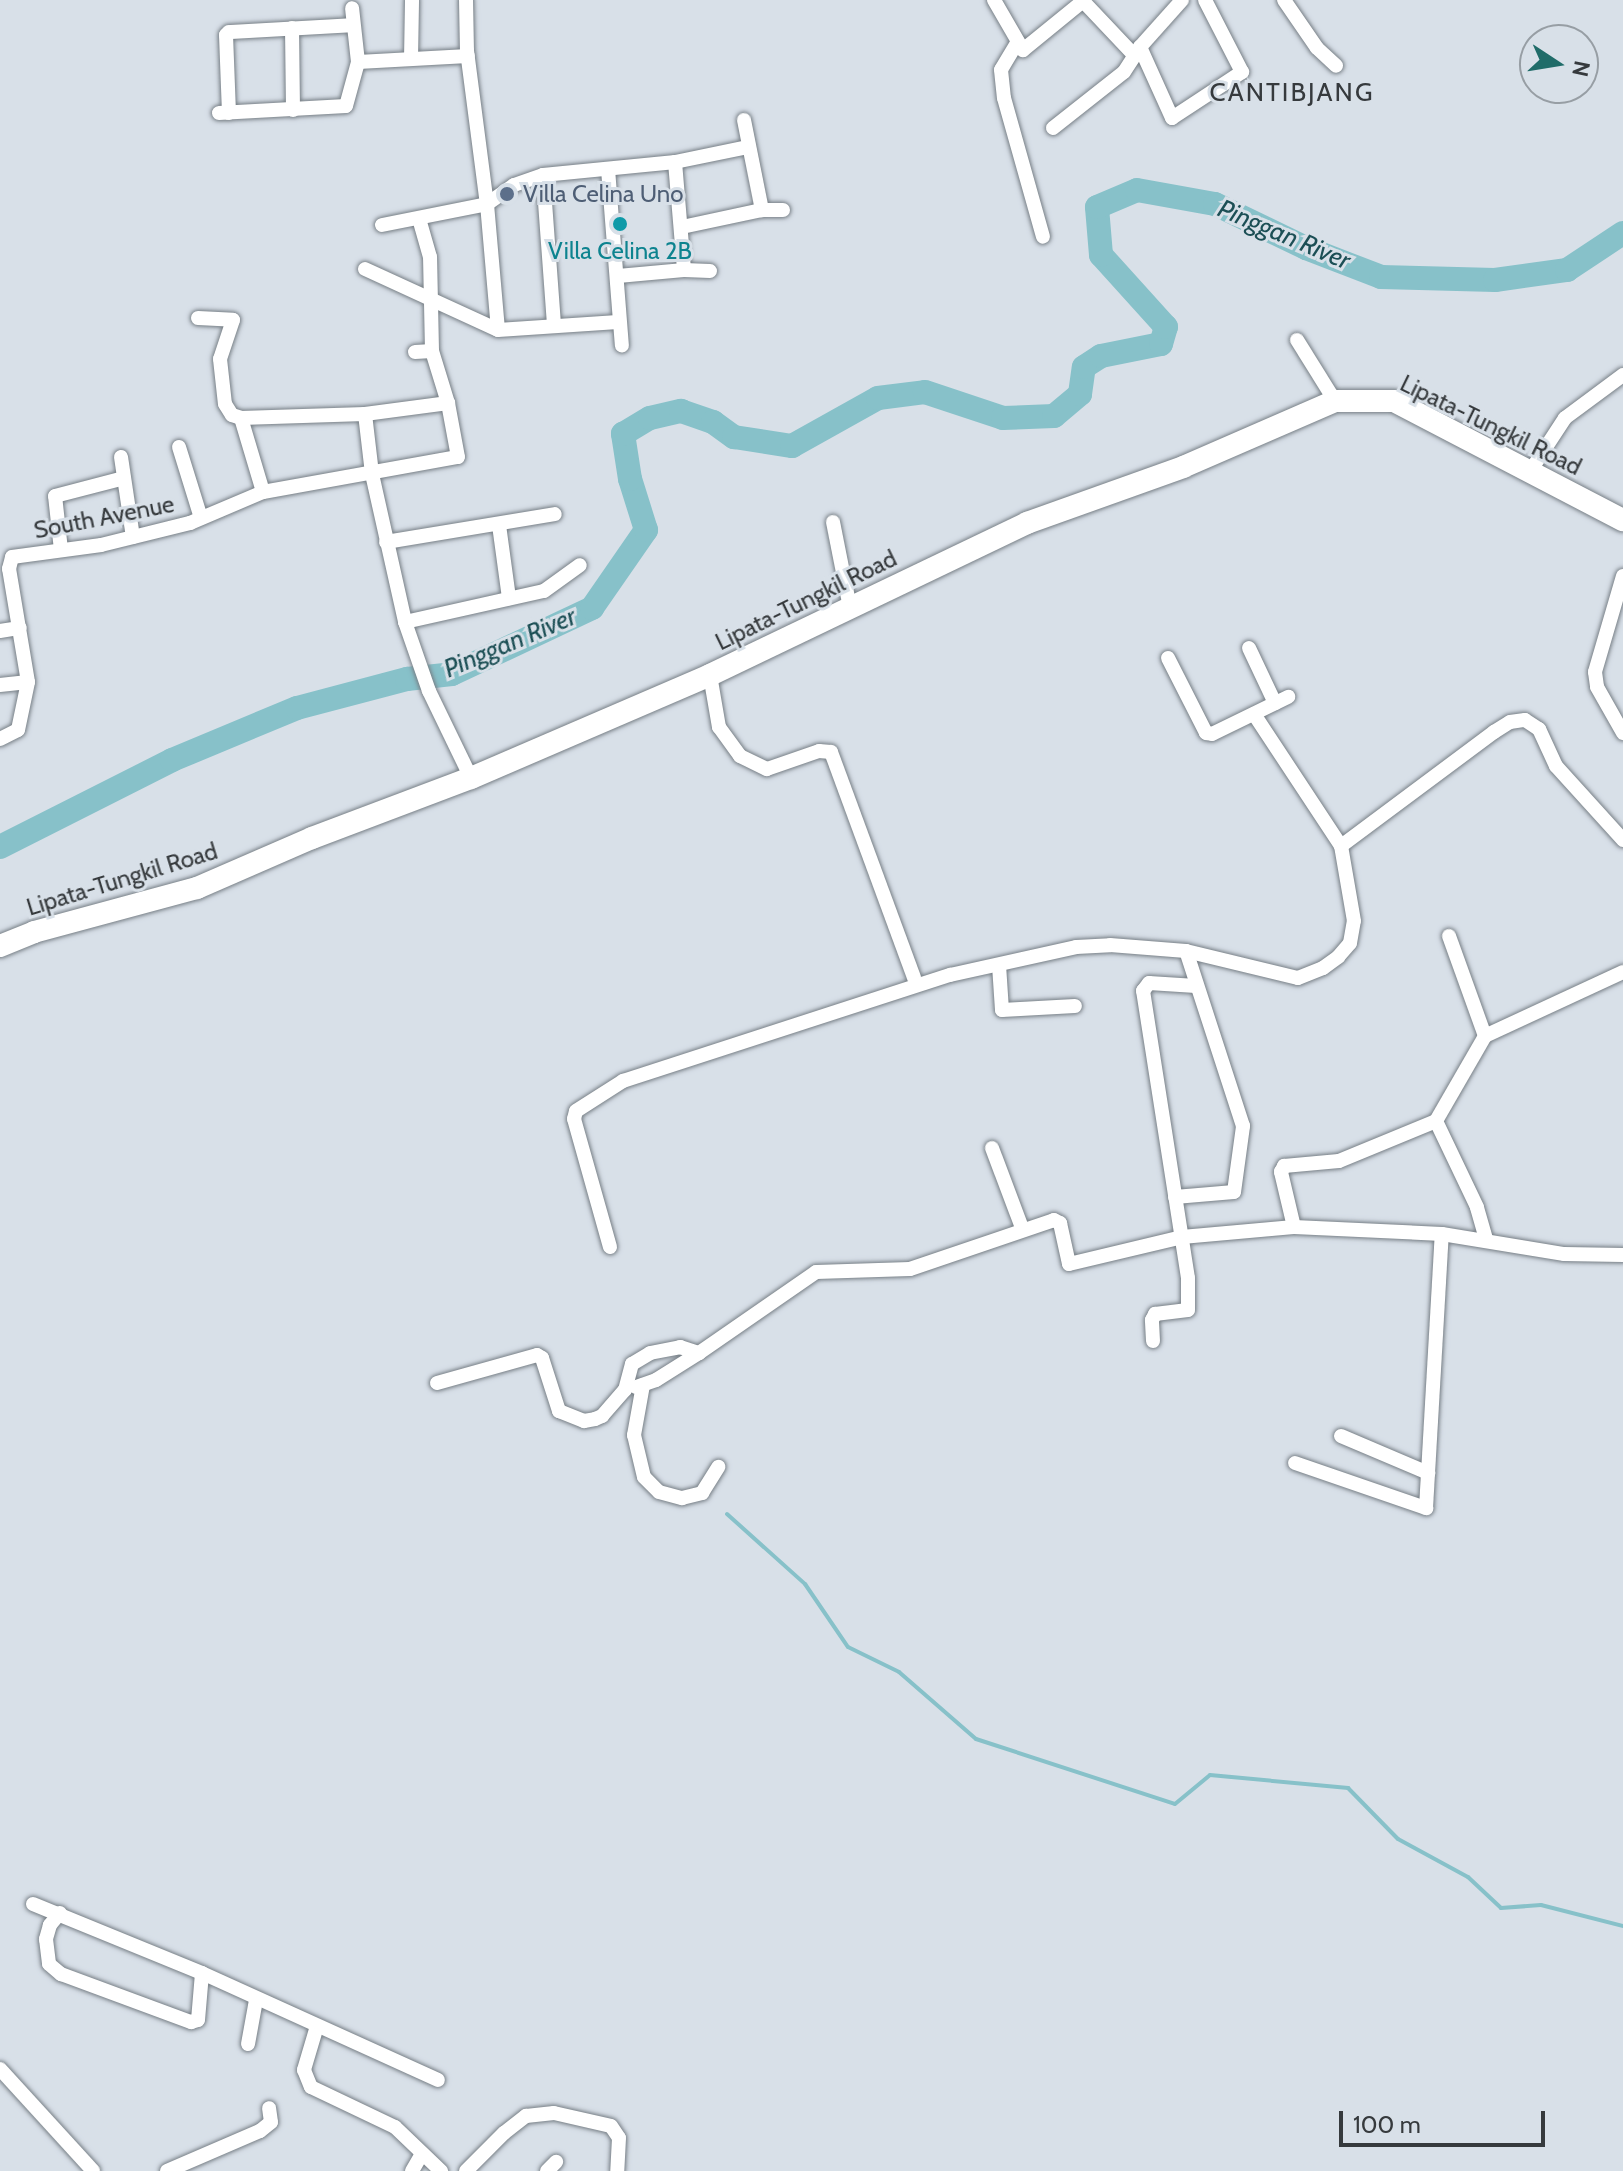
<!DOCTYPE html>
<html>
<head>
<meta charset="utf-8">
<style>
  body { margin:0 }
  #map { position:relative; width:1623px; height:2171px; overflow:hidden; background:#d8e0e8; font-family:Cabin,sans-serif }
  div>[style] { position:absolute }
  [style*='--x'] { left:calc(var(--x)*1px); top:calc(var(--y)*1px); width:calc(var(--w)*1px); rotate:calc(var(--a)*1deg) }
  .stream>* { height:4px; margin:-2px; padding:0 2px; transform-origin:2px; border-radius:2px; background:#87c1c9 }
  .river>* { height:24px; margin:-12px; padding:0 12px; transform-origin:12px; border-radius:12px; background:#87c1c9 }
  .roads { filter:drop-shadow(0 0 2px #777f86) drop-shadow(0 0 2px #777f86) }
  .street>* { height:14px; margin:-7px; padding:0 7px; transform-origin:7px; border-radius:7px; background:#fff }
  .secondary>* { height:22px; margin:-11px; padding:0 11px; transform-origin:11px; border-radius:11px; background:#fff }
  .dots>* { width:22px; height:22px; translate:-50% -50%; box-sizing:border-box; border:4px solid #d8e0e8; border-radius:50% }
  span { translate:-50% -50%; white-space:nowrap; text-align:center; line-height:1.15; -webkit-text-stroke:6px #d8e0e8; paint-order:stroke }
  .service-label { font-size:24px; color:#4e5e75 }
  .left { translate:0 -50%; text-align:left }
  .culture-label { font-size:24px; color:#0d838f }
  .street-label { font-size:24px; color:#363a3d }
  .neighbourhood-label { font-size:26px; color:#363a3d; letter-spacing:2px }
  .water-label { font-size:26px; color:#1c4f55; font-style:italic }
  .north { position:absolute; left:1519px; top:24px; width:80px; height:80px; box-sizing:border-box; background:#d8e0e8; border:2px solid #979ea4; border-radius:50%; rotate:102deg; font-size:22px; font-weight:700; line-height:32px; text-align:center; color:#363a3d }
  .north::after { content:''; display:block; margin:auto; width:28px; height:36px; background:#206c69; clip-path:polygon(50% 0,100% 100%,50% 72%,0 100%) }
  .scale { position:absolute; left:1339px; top:2111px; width:206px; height:36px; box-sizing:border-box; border:4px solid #363a3d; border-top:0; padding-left:10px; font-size:24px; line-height:28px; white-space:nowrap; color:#363a3d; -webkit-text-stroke:6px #d8e0e8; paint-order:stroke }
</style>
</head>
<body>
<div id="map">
  <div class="stream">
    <i style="--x:727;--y:1514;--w:105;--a:41.9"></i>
    <i style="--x:805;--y:1584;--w:76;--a:55.7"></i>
    <i style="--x:848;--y:1647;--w:57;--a:26.1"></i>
    <i style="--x:899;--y:1672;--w:102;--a:41"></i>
    <i style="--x:976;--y:1739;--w:209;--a:18.1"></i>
    <i style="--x:1175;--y:1804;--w:45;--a:-39.6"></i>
    <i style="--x:1210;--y:1775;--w:139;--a:5.4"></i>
    <i style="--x:1348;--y:1788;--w:71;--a:45.6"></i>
    <i style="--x:1398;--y:1839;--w:80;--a:28.5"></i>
    <i style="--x:1468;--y:1877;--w:45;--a:43.2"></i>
    <i style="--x:1501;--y:1908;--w:40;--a:-4.3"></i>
    <i style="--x:1541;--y:1905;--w:85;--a:14.4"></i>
  </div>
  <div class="river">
    <i style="--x:0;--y:847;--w:193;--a:-26.8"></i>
    <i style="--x:172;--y:760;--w:135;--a:-22.6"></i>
    <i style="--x:297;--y:708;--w:114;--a:-14.8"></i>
    <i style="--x:407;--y:679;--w:45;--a:-6.3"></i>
    <i style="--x:452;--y:674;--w:155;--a:-25.2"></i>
    <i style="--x:592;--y:608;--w:95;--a:-55.3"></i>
    <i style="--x:646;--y:530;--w:53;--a:-107.4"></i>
    <i style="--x:630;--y:479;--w:46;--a:-98.8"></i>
    <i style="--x:623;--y:434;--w:31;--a:-31"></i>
    <i style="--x:650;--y:418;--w:32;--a:-13"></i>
    <i style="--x:681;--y:411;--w:34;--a:19"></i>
    <i style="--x:713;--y:422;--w:26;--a:36"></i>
    <i style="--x:734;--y:437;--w:59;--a:8.8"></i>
    <i style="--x:792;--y:446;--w:98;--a:-29.2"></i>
    <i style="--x:878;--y:398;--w:47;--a:-7.3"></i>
    <i style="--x:925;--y:392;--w:82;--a:18.4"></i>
    <i style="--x:1003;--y:418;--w:51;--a:-2.2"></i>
    <i style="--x:1054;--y:416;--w:34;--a:-40"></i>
    <i style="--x:1080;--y:394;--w:27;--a:-82"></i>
    <i style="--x:1084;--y:367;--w:20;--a:-33"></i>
    <i style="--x:1101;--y:356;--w:61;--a:-11.3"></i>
    <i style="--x:1161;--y:344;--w:18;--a:-74"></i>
    <i style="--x:1166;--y:327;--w:97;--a:-132.1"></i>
    <i style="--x:1101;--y:255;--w:48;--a:-94.8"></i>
    <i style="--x:1097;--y:207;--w:43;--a:-23"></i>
    <i style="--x:1137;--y:190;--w:79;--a:10.2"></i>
    <i style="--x:1215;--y:204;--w:101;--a:25.8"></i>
    <i style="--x:1306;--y:248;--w:80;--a:21.1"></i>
    <i style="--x:1381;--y:277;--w:114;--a:1.5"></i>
    <i style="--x:1495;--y:280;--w:73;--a:-7.9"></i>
    <i style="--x:1567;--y:270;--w:67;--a:-33.5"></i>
  </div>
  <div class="roads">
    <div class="street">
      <i style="--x:466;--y:0;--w:51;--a:88.9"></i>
      <i style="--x:467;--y:51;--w:154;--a:82.6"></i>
      <i style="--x:487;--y:204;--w:126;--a:85"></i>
      <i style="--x:994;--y:0;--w:58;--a:59.9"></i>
      <i style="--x:1023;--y:50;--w:77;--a:-39.2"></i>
      <i style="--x:1082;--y:0;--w:76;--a:46.6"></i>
      <i style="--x:1284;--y:0;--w:58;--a:55.5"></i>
      <i style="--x:1317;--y:48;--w:26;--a:43"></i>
      <i style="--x:292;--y:28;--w:82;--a:89.3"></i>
      <i style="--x:1017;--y:43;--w:31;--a:121"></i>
      <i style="--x:1001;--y:70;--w:28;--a:84"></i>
      <i style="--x:1004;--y:98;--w:144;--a:74.3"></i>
      <i style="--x:1140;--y:47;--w:78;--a:65.7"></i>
      <i style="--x:1172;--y:118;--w:84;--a:-33.3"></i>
      <i style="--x:1242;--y:72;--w:81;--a:-117.2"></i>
      <i style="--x:411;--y:59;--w:59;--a:-89"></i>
      <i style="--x:358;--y:62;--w:110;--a:-3.1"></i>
      <i style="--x:219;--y:113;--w:127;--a:-3.2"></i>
      <i style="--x:346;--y:106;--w:46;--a:-74.7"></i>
      <i style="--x:358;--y:62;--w:54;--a:-96.3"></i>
      <i style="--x:229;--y:113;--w:78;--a:-92.2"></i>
      <i style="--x:226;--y:35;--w:4;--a:-45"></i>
      <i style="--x:229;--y:32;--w:124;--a:-3.2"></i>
      <i style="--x:744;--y:120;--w:92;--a:78.7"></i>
      <i style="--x:1053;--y:128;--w:90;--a:-38.3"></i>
      <i style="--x:1124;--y:72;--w:30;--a:-57"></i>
      <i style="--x:1140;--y:47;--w:63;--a:-48.2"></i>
      <i style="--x:675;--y:162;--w:108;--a:85.2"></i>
      <i style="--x:608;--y:169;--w:177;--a:85.5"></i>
      <i style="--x:543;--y:175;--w:150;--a:85.8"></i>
      <i style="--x:382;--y:225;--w:107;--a:-11.3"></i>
      <i style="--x:487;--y:204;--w:33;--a:-35"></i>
      <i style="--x:514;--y:185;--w:31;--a:-19"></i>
      <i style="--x:543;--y:175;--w:133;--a:-5.6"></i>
      <i style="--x:675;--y:162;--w:75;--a:-11.6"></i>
      <i style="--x:682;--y:227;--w:82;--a:-12"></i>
      <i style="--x:762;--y:210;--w:21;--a:0"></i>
      <i style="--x:365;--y:269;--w:146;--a:24.6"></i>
      <i style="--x:498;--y:330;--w:120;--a:-3.8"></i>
      <i style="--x:618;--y:276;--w:66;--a:-5.2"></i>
      <i style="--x:684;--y:270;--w:26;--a:2"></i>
      <i style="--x:198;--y:318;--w:35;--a:3"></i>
      <i style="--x:233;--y:320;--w:41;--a:108.4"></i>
      <i style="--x:220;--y:359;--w:45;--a:83.7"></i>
      <i style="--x:225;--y:404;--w:13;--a:58"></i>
      <i style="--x:232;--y:415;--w:9;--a:18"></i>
      <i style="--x:241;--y:418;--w:124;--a:-1.8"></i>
      <i style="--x:365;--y:414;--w:84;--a:-7.5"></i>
      <i style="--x:1297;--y:340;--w:72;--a:58.1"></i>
      <i style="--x:415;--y:352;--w:17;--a:-3"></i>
      <i style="--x:365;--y:414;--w:60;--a:83.3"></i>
      <i style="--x:372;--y:474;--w:152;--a:77.4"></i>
      <i style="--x:405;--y:622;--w:73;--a:70.8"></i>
      <i style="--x:429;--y:691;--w:97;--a:64.2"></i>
      <i style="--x:241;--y:418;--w:77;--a:73.4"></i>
      <i style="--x:179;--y:447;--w:74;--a:72.8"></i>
      <i style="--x:121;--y:457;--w:81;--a:81.5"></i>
      <i style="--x:1531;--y:470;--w:62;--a:-56.8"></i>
      <i style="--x:1565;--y:418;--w:72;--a:-36.6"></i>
      <i style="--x:833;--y:522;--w:88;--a:78.8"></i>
      <i style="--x:499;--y:525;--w:74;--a:82.2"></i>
      <i style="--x:386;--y:542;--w:171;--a:-9.4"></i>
      <i style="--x:61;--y:550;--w:54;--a:-96.3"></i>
      <i style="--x:55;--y:496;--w:71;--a:-14.6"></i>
      <i style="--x:1623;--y:576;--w:100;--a:106.3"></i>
      <i style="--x:1595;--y:672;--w:15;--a:82"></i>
      <i style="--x:1597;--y:687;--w:53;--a:60.5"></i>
      <i style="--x:405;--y:622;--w:142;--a:-12.6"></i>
      <i style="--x:544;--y:591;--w:44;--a:-35.8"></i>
      <i style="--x:0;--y:631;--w:20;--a:-9"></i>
      <i style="--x:1249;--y:648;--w:61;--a:64.7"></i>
      <i style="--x:1168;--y:658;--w:84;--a:63.1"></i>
      <i style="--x:1206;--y:733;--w:6;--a:9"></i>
      <i style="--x:1212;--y:734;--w:85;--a:-26"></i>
      <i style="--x:710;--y:675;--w:53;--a:80.2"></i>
      <i style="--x:719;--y:727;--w:36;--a:54"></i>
      <i style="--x:740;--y:756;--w:30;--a:26"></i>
      <i style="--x:767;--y:769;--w:55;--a:-19.1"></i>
      <i style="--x:819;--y:751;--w:12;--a:5"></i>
      <i style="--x:831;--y:752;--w:241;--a:69.8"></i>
      <i style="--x:0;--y:685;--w:28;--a:-6"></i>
      <i style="--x:0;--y:739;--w:20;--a:-27"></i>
      <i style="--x:18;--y:730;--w:49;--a:-78.2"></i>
      <i style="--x:28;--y:682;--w:115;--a:-99.5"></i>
      <i style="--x:9;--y:569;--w:12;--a:-76"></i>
      <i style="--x:12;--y:557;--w:90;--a:-7.7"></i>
      <i style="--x:101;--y:545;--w:92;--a:-13.9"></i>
      <i style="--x:190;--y:523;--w:79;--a:-23"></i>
      <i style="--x:263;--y:492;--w:198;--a:-10.2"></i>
      <i style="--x:458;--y:457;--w:55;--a:-100.5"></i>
      <i style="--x:448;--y:403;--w:54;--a:-107.1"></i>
      <i style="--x:432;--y:351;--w:94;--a:-91.2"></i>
      <i style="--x:430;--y:257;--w:37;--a:-106"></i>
      <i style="--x:1341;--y:846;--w:191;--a:-36.7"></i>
      <i style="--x:1494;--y:732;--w:19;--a:-32"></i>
      <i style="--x:1510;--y:722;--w:15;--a:-8"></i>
      <i style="--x:1525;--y:720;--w:17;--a:33"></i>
      <i style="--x:1539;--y:729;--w:41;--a:65.3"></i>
      <i style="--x:1556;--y:766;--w:100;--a:47.8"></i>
      <i style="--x:1449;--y:936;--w:106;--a:70.2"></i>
      <i style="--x:999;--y:965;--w:45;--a:86.2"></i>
      <i style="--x:1002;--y:1010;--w:73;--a:-3.1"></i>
      <i style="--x:992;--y:1148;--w:85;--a:69.4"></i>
      <i style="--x:1175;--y:1197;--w:59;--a:-4.8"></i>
      <i style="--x:1234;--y:1192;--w:67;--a:-82.2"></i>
      <i style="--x:1243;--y:1126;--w:184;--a:-108"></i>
      <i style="--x:1294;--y:1227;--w:57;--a:-103.3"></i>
      <i style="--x:1281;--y:1172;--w:7;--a:-63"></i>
      <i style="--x:1284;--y:1166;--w:55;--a:-5.2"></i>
      <i style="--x:1339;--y:1161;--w:105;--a:-22.4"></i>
      <i style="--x:1486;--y:1239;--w:33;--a:-106"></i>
      <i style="--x:1477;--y:1207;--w:95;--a:-115.5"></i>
      <i style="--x:1436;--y:1121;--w:98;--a:-60"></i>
      <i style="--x:1485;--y:1036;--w:152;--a:-24.9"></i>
      <i style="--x:610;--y:1247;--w:133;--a:-105.7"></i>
      <i style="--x:574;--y:1119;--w:8;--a:-76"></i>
      <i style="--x:576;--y:1111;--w:56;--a:-32.6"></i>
      <i style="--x:623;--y:1081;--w:344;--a:-18"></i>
      <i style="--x:950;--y:975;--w:129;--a:-12.5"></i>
      <i style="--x:1076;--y:947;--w:34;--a:-3"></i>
      <i style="--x:1110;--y:945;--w:76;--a:4.5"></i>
      <i style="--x:1186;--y:951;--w:115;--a:13.6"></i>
      <i style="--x:1298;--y:978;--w:27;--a:-22"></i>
      <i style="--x:1323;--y:968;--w:19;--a:-36"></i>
      <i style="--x:1338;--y:957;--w:18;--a:-49"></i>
      <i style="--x:1350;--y:943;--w:22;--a:-80"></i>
      <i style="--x:1354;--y:921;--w:76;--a:-99.8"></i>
      <i style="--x:1341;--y:846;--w:158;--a:-123.4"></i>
      <i style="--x:1153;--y:1341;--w:21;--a:-93"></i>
      <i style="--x:1152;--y:1320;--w:7;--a:-63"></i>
      <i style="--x:1155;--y:1314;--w:33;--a:-7"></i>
      <i style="--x:1188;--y:1310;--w:32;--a:-90"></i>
      <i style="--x:1188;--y:1278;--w:291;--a:-98.9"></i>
      <i style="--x:1143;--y:991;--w:10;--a:-53"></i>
      <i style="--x:1149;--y:983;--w:47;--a:3.7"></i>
      <i style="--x:437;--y:1383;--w:104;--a:-15.6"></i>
      <i style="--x:537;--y:1355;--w:6;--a:31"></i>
      <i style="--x:542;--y:1358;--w:56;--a:72.2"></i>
      <i style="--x:559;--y:1411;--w:27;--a:22"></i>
      <i style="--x:584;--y:1421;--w:11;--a:-10"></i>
      <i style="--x:595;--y:1419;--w:8;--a:-23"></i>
      <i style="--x:602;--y:1416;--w:35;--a:-49"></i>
      <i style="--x:625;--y:1390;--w:27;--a:-75"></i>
      <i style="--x:632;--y:1364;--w:21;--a:-31"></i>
      <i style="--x:650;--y:1353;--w:31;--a:-11"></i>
      <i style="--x:680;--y:1347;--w:20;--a:18"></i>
      <i style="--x:699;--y:1353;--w:142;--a:-34.7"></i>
      <i style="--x:816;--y:1272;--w:94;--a:-1.8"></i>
      <i style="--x:910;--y:1269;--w:152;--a:-18.8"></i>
      <i style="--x:1054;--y:1220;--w:7;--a:27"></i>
      <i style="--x:1060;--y:1223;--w:42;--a:77.6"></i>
      <i style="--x:1069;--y:1264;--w:116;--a:-13.4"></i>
      <i style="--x:1182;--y:1237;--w:112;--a:-5.1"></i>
      <i style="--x:1294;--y:1227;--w:148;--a:2.7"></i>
      <i style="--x:1442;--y:1234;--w:124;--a:9.3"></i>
      <i style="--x:1564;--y:1254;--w:59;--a:1"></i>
      <i style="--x:643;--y:1385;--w:51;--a:100.2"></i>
      <i style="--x:634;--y:1435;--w:43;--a:76.6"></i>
      <i style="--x:644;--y:1477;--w:21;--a:45"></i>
      <i style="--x:659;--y:1492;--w:24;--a:15"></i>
      <i style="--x:682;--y:1498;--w:21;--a:-14"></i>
      <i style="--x:702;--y:1493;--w:31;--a:-58"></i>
      <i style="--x:636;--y:1387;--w:21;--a:-19"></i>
      <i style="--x:656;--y:1380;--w:51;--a:-32.1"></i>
      <i style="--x:1341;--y:1436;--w:95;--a:23"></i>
      <i style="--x:1295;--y:1463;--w:139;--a:19"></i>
      <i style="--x:1426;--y:1508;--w:274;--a:-86.7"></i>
      <i style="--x:33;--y:1904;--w:183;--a:22.2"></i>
      <i style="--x:202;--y:1973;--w:259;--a:24.4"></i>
      <i style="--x:60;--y:1913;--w:16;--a:130"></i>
      <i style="--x:50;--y:1925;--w:15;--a:106"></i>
      <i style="--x:46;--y:1939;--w:25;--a:83"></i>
      <i style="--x:49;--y:1964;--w:16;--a:40"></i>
      <i style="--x:61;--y:1974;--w:139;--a:20.3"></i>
      <i style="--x:191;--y:2022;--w:7;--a:-16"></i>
      <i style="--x:198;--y:2020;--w:47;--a:-85.1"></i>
      <i style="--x:317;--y:2026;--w:46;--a:106.5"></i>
      <i style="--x:304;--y:2070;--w:18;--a:68"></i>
      <i style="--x:311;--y:2087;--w:93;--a:25.5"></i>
      <i style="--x:395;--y:2127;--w:64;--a:43.7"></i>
      <i style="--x:248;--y:2044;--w:45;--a:-79.7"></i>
      <i style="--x:0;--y:2069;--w:138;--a:47.6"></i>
      <i style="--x:167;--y:2171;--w:101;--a:-23.3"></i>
      <i style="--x:260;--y:2131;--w:14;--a:-39"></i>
      <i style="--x:271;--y:2122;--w:14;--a:-98"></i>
      <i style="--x:412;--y:2171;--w:20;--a:-60"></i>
      <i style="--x:466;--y:2171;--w:54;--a:-45"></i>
      <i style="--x:504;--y:2133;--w:28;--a:-38"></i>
      <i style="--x:526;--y:2116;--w:28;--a:-6"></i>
      <i style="--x:554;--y:2113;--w:58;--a:12.8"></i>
      <i style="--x:611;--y:2126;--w:14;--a:56"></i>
      <i style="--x:619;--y:2138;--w:33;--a:93"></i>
      <i style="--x:547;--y:2171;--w:13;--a:-45"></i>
    </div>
    <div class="secondary">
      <i style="--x:0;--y:946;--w:37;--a:-22"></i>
      <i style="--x:34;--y:932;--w:169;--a:-15.1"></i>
      <i style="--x:197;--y:888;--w:125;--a:-23.5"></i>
      <i style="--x:312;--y:838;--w:170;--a:-20.7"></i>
      <i style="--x:471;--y:778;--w:260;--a:-23.3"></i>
      <i style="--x:710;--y:675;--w:352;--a:-25.6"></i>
      <i style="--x:1027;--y:523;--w:166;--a:-19.7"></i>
      <i style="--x:1183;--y:467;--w:166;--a:-23.5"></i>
      <i style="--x:1335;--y:401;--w:59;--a:0"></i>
      <i style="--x:1394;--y:401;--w:258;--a:27.5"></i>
    </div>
  </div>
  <div class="dots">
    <i style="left:507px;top:194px;background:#5c6f8a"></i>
    <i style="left:620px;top:224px;background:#0f9aa8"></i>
  </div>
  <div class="service-label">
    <span class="left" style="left:523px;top:194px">Villa Celina Uno</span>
  </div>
  <div class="culture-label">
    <span style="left:620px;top:251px">Villa Celina 2B</span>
  </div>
  <div class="street-label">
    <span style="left:1491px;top:425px;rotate:26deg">Lipata-Tungkil Road</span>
    <span style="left:104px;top:517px;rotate:-11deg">South Avenue</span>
    <span style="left:806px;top:600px;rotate:-26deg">Lipata-Tungkil Road</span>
    <span style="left:122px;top:879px;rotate:-17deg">Lipata-Tungkil Road</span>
  </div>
  <div class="neighbourhood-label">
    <span style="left:1292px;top:93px">CANTIBJANG</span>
  </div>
  <div class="water-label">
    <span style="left:1284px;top:235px;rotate:23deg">Pinggan River</span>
    <span style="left:510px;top:643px;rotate:-23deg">Pinggan River</span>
  </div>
  <div class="north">N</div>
  <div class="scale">100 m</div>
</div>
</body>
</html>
